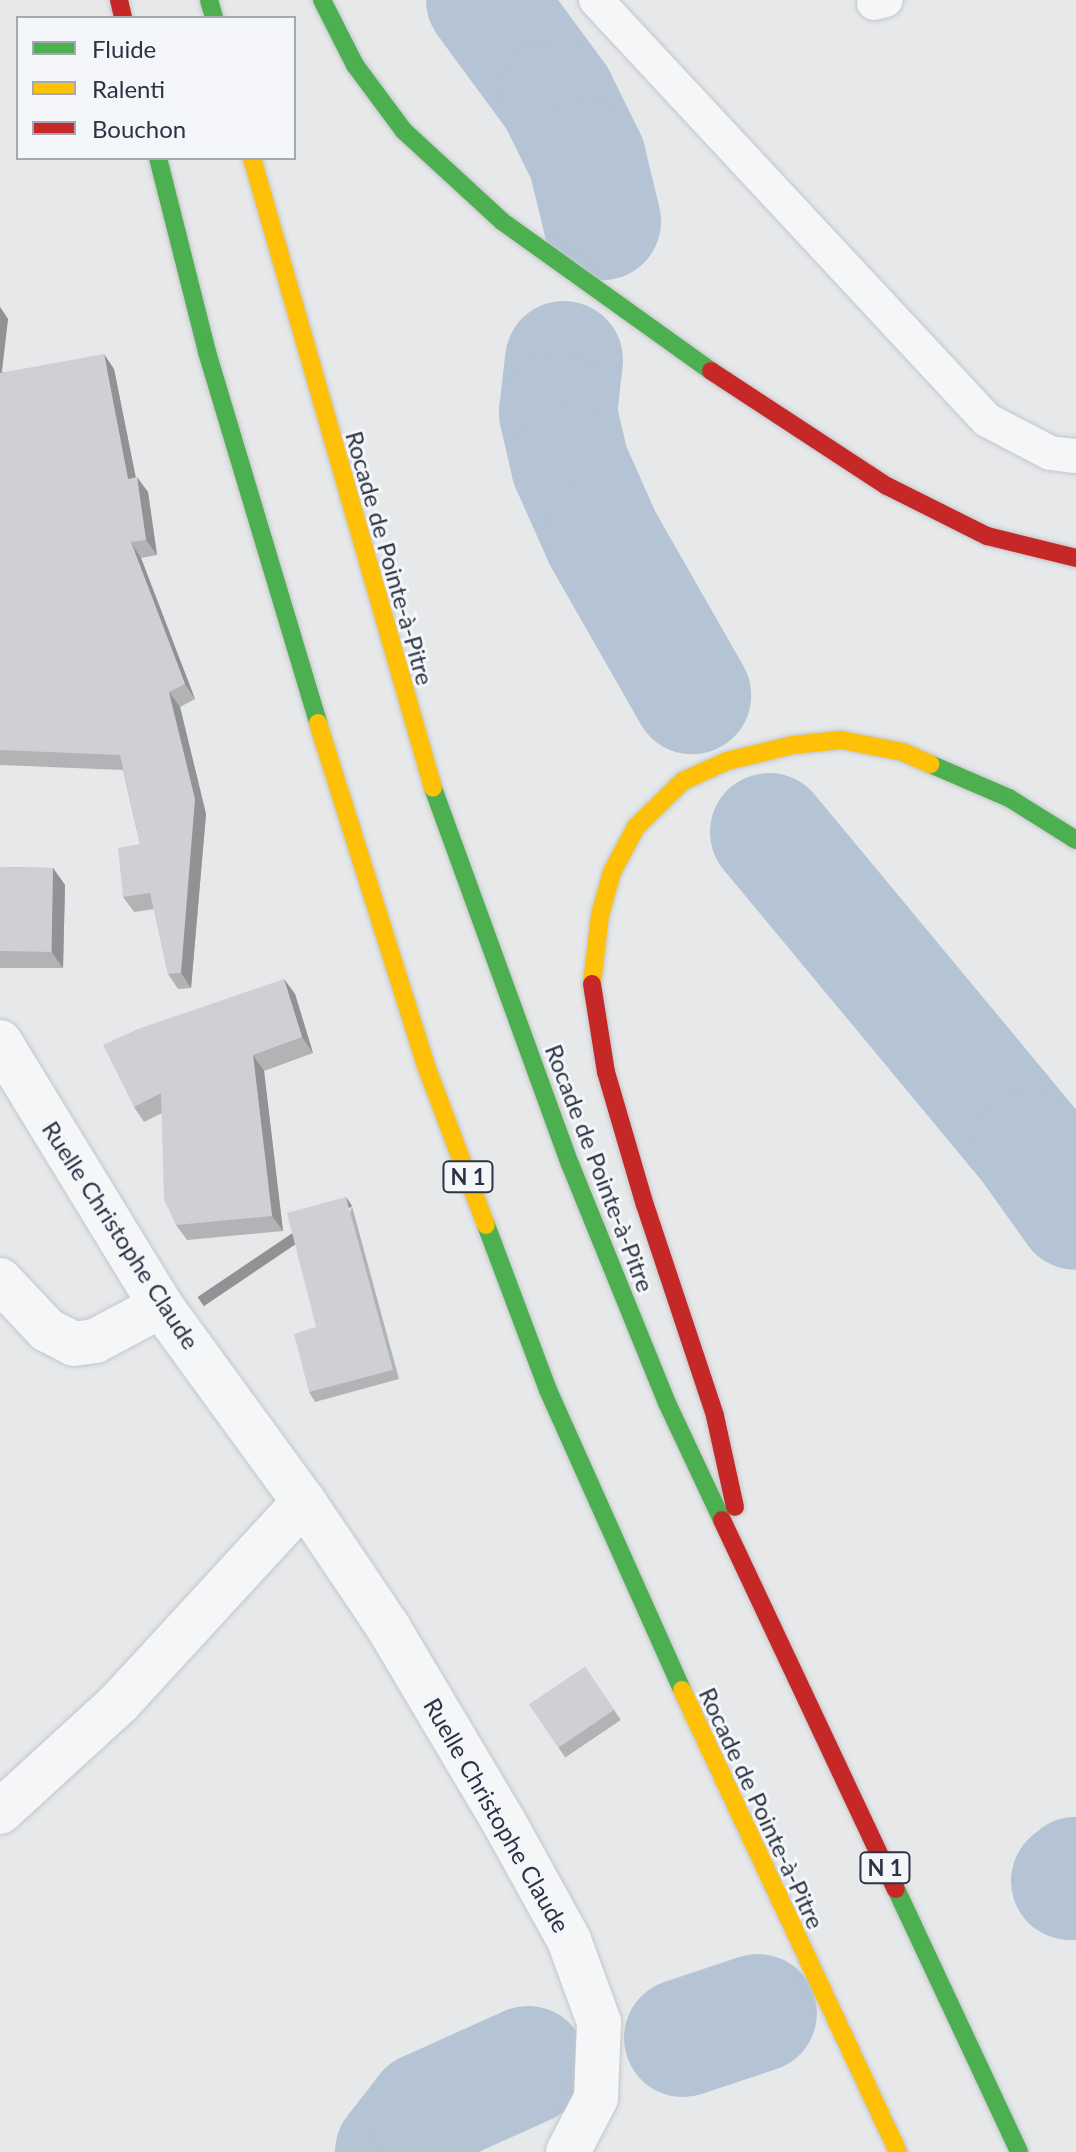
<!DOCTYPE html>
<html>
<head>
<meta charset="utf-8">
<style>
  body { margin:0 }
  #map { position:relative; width:1076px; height:2152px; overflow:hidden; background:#e6e8ea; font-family:Lato,sans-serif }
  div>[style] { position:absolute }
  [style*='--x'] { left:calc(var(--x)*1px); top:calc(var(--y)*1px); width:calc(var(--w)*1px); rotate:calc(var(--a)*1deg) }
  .river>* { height:118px; margin:-59px; padding:0 59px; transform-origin:59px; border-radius:59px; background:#b4c4d5 }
  .roads { filter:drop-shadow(0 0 2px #c4c6c8) drop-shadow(0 0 2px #c4c6c8) }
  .lane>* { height:34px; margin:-17px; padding:0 17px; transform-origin:17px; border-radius:17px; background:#f5f6f7 }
  .street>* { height:44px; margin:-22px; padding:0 22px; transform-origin:22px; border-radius:22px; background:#f5f6f7 }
  .fast>* { height:18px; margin:-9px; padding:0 9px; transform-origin:9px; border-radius:9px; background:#4caf50 }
  .slow>* { height:18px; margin:-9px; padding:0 9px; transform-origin:9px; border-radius:9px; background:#ffc107 }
  .jam>* { height:18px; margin:-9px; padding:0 9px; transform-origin:9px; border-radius:9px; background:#c62828 }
  .wall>* { inset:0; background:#b1b3b5; transform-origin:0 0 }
  .shaded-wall>* { inset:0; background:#909294; transform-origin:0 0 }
  .building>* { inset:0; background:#ced0d3; transform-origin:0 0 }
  span { translate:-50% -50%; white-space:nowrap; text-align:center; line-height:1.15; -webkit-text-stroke:6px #f4f6f9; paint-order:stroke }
  .shield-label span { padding:2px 6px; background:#f4f6f9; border:2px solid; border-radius:6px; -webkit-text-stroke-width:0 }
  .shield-label { font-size:22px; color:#2b3445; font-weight:700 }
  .street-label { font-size:24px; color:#2b3445 }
  .legend { position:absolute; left:16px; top:16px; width:280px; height:144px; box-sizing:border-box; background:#f4f6f9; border:2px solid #a4a8b1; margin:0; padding:10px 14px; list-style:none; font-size:24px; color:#2b3445 }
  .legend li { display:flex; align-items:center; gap:16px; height:40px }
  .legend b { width:40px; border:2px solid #a4a8b1 }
</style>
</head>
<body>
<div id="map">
  <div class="river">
    <i style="--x:485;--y:0;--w:122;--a:53.7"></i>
    <i style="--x:557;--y:98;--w:68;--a:63.8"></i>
    <i style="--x:587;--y:159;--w:64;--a:76.4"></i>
    <i style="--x:564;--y:360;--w:53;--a:96.5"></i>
    <i style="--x:558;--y:413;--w:53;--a:77"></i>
    <i style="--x:570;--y:465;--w:81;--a:66"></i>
    <i style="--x:603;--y:539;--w:180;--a:60.3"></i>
    <i style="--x:769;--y:832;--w:410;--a:50.3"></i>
    <i style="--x:1031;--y:1148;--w:77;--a:54.5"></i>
    <i style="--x:1070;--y:1881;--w:8;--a:-40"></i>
    <i style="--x:683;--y:2038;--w:79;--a:-18.4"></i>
    <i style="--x:394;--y:2152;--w:52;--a:-52"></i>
    <i style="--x:426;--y:2111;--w:112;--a:-24.3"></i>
  </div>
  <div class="roads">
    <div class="lane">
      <i style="--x:596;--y:0;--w:574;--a:47.05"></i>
      <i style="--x:987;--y:420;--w:71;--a:27.6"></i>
      <i style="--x:1050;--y:453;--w:26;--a:7"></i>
      <i style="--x:874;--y:3;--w:12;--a:-14"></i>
    </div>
    <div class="street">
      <i style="--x:0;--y:1042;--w:309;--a:58.6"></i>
      <i style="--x:161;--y:1306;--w:243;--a:53.9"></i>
      <i style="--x:304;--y:1502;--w:151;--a:56.1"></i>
      <i style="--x:388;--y:1627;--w:229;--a:59.3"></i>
      <i style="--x:505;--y:1824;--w:132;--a:61.1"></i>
      <i style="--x:569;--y:1940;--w:87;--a:69.9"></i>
      <i style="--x:599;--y:2022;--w:76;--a:92.3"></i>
      <i style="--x:596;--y:2098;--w:61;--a:117.4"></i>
      <i style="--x:0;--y:1280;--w:69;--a:46.8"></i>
      <i style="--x:47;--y:1330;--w:30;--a:27"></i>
      <i style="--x:74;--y:1344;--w:21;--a:-8"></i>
      <i style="--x:95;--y:1341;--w:75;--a:-27.9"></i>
      <i style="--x:0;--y:1812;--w:161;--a:-42.5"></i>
      <i style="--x:119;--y:1703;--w:273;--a:-47.4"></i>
    </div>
    <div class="fast">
      <i style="--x:209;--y:0;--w:19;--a:74"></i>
      <i style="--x:322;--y:0;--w:73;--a:63.1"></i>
      <i style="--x:355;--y:65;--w:82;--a:53.4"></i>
      <i style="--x:404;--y:131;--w:134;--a:42.6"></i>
      <i style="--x:503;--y:222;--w:256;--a:35.6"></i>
      <i style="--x:158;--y:158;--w:200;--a:75.8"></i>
      <i style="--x:207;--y:352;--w:387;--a:73.3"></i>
      <i style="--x:930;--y:764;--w:86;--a:23.3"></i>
      <i style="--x:1009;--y:798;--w:79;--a:32.1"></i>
      <i style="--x:433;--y:788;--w:400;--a:70"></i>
      <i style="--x:570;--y:1164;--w:258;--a:67.9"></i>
      <i style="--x:667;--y:1403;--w:129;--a:64.8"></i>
      <i style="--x:486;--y:1225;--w:176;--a:69.4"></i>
      <i style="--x:548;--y:1390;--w:329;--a:65.9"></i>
      <i style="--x:896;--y:1889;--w:290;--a:64.9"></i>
    </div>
    <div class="slow">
      <i style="--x:252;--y:158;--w:655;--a:73.97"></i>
      <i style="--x:318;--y:723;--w:356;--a:72.5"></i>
      <i style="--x:425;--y:1063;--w:173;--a:69.4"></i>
      <i style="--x:592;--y:984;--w:69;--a:-83.4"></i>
      <i style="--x:600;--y:915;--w:45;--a:-74.4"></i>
      <i style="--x:612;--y:872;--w:51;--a:-61.9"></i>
      <i style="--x:636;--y:827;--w:66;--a:-44.4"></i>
      <i style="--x:683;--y:781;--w:48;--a:-24.4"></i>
      <i style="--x:727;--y:761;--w:68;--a:-13.6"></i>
      <i style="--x:793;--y:745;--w:48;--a:-5.9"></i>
      <i style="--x:841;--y:740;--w:63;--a:11"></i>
      <i style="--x:903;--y:752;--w:30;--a:24"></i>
      <i style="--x:682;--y:1690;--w:510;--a:64.94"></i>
    </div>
    <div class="jam">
      <i style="--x:119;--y:0;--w:18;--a:77"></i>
      <i style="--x:711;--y:371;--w:210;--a:33.2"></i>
      <i style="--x:887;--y:486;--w:112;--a:26.6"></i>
      <i style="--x:987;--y:536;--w:92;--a:13.9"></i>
      <i style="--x:592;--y:984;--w:89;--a:81"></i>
      <i style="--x:606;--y:1072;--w:139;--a:73.7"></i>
      <i style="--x:645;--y:1205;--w:222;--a:71.6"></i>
      <i style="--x:715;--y:1416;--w:93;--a:77.6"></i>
      <i style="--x:722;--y:1520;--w:408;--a:64.8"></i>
    </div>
  </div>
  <div class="wall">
    <i style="clip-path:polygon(0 307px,8px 319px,2px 372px,114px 369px,136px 478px,148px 492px,157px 555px,141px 558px,195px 699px,180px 707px,206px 814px,191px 988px,178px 989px,168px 974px,154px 909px,134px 912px,123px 897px,140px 844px,123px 770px,0 765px)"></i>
    <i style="clip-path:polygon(0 867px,53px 868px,65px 885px,63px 968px,0 968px)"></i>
    <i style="clip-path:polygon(284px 979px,295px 994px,313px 1053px,264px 1071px,283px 1231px,187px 1240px,176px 1225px,162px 1113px,144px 1122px,134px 1107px)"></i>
    <i style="clip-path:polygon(352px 1206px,399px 1379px,315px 1402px,309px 1392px,316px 1327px)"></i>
    <i style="left:585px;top:1667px;width:64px;height:67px;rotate:56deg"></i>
  </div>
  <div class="shaded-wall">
    <i style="clip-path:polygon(0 307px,8px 319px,0 385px)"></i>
    <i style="clip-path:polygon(104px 354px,114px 369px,139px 494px,128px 479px)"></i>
    <i style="clip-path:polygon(137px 477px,148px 492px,157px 555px,146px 540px)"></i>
    <i style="clip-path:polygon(131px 542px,141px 558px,195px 699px,185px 684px)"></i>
    <i style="clip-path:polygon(169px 692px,180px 707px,206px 814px,191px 988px,181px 973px)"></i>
    <i style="clip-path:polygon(53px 868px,65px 885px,63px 968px,51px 951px)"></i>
    <i style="clip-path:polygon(284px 979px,295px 994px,313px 1053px,302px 1037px)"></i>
    <i style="clip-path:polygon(253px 1055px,264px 1071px,283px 1231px,272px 1216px)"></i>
    <i style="left:346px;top:1197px;width:11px;height:179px;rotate:56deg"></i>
  </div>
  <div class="building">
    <i style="clip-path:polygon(104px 354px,128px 479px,137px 477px,146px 540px,131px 542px,185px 684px,169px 692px,195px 799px,181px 973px,168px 974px,150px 893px,123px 897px,118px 848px,140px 844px,120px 755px,0 750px,0 373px)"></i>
    <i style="left:0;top:867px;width:53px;height:84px;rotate:1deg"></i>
    <i style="clip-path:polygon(284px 979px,302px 1037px,253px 1055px,272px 1216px,176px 1225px,164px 1200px,161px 1093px,134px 1107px,103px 1045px,138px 1029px)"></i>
    <i style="clip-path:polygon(346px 1197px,393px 1370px,309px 1392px,294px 1334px,316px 1327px,287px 1213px)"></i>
    <i style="left:585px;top:1667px;width:52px;height:67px;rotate:56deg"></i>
  </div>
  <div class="shield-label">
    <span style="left:468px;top:1177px">N 1</span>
    <span style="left:885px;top:1868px">N 1</span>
  </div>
  <div class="street-label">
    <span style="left:390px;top:558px;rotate:74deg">Rocade de Pointe-à-Pitre</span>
    <span style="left:600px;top:1168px;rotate:69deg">Rocade de Pointe-à-Pitre</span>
    <span style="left:121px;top:1235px;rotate:57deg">Ruelle Christophe Claude</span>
    <span style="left:762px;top:1808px;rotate:65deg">Rocade de Pointe-à-Pitre</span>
    <span style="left:497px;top:1815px;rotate:60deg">Ruelle Christophe Claude</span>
  </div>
  <ul class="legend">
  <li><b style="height:10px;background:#4caf50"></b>Fluide</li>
  <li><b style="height:10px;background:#ffc107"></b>Ralenti</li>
  <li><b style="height:10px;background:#c62828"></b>Bouchon</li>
  </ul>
</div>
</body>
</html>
